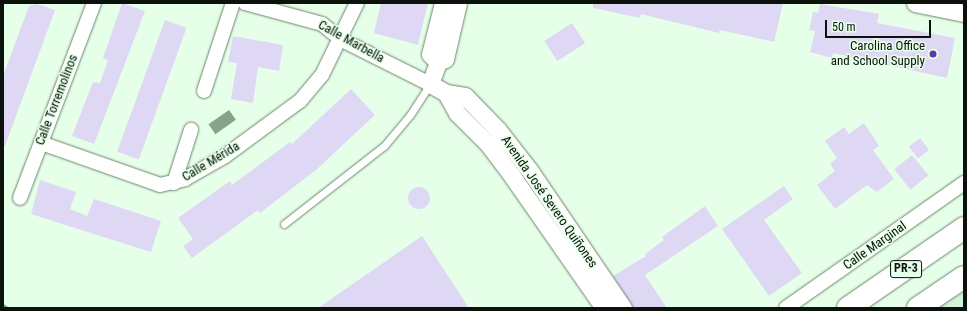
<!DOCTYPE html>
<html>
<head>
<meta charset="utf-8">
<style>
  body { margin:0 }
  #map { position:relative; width:967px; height:311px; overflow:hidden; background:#e6ffe8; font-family:"Roboto Condensed",sans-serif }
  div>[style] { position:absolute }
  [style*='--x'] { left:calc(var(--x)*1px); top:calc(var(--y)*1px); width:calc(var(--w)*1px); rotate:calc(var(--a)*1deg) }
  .built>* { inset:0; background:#d5f4d7 }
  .water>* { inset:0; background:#89a38b; transform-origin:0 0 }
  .stream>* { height:4px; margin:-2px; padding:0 2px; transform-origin:2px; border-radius:2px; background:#89a38b }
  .building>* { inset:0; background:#dfd8f5; transform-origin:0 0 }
  .round { border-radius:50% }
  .roads { filter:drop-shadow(0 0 1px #6d836f) drop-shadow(0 0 1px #6d836f) }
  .service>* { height:7px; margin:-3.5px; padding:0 3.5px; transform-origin:3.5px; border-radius:3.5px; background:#fff }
  .minor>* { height:14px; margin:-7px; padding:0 7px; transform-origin:7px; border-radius:7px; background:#fff }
  .tertiary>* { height:17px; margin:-8.5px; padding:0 8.5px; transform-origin:8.5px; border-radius:8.5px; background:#fff }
  .primary>* { height:22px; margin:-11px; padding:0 11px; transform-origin:11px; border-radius:11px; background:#fff }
  .dots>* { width:11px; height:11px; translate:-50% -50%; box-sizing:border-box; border:2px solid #e6ffe8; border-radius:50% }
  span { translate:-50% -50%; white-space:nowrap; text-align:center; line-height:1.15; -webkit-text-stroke:3px #e6ffe8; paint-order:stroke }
  .shield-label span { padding:1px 3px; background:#e6ffe8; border:1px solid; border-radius:3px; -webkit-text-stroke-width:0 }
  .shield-label { font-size:12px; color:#0a120b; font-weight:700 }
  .street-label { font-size:13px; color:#0a120b }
  .poi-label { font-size:13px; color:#0a120b }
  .right { translate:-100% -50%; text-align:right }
  .frame { position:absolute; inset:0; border:4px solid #0a120b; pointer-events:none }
  .scale { position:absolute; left:825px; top:20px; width:106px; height:18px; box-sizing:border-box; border:2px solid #0a120b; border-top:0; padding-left:5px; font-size:12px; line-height:14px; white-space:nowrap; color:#0a120b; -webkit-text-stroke:3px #e6ffe8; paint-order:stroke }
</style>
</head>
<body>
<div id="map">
  <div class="built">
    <i style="clip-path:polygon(964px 276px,964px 308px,917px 308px)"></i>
  </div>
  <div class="water">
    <i style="left:229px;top:110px;width:12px;height:25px;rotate:55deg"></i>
  </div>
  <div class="stream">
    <i style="--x:3;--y:306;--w:4;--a:34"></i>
  </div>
  <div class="building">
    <i style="clip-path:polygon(122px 3px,145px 11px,94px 144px,72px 136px,93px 82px,100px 83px,108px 60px,103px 58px)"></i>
    <i style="clip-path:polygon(381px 3px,428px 3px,418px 45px,374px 33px)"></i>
    <i style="clip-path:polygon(593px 3px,783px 3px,774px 42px,720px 30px,719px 33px,641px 14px,640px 18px,593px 8px)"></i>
    <i style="clip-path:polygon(37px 4px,55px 10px,5px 146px,3px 146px,3px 76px,29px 6px)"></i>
    <i style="clip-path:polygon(820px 4px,879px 14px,877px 23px,955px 38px,947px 78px,833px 53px,832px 58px,810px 52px,815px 31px,809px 30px,813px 12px,818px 13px)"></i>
    <i style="left:165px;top:20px;width:23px;height:140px;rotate:20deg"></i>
    <i style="left:572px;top:23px;width:24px;height:33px;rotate:57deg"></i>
    <i style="clip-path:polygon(233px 36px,283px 45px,279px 71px,258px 67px,253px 103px,231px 99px,237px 63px,228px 62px)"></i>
    <i style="clip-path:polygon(351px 89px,375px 115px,316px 170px,260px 213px,258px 210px,192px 258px,183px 246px,193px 239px,178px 218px,230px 181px,232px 185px,290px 142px,292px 144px)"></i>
    <i style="clip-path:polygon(864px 123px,879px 146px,873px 150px,894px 179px,877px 192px,867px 185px,835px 209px,817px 185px,835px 171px,830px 164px,837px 158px,825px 141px,844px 127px,849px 134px)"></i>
    <i style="left:920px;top:138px;width:15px;height:14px;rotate:53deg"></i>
    <i style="left:912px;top:155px;width:26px;height:23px;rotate:51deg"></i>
    <i style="clip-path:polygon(40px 180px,76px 192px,70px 209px,87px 216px,94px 199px,161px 221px,151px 252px,31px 214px)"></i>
    <i style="clip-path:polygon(784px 186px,793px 199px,764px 220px,802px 273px,769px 296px,722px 229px)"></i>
    <i class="round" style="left:408px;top:187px;width:22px;height:22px"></i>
    <i style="clip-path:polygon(705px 206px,718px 226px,645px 275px,667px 308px,633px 308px,613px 276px,646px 256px,645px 254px,664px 240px,662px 237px)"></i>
    <i style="clip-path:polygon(422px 236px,469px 308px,318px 308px)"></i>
  </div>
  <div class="roads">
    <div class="service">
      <i style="--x:284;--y:224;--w:127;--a:-38"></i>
      <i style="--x:384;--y:146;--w:40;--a:-50"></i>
      <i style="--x:410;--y:115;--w:37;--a:-57"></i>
    </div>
    <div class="minor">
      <i style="--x:245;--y:3;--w:80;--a:15.3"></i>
      <i style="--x:322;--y:24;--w:26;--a:39"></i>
      <i style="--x:342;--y:40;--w:98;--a:26.6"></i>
      <i style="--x:204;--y:91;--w:93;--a:-71.8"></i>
      <i style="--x:41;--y:143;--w:126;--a:19.4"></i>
      <i style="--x:160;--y:185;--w:26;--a:-13"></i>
      <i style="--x:185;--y:179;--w:46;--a:-29.9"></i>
      <i style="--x:225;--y:156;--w:93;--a:-36.3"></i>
      <i style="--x:300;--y:101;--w:34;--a:-50"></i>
      <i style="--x:322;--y:75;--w:80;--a:-64.1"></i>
      <i style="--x:174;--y:183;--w:56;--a:-72.2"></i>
      <i style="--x:20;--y:198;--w:209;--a:-69.2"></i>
      <i style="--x:786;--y:308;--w:218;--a:-35.1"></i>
    </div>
    <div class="tertiary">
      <i style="--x:458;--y:3;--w:57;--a:103.1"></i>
      <i style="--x:445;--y:59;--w:8;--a:157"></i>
      <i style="--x:438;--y:62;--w:23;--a:110"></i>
      <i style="--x:430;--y:84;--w:18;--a:29"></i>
      <i style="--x:446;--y:93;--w:19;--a:9"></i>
      <i style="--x:465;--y:96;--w:47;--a:45.9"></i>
      <i style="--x:498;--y:130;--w:52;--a:52"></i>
      <i style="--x:530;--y:171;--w:166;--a:55.8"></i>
      <i style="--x:915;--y:3;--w:50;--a:11.5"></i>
      <i style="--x:438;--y:62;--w:11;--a:-135"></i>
      <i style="--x:430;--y:54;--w:53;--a:-75.7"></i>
      <i style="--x:446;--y:93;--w:23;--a:61"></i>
      <i style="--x:457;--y:113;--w:44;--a:45"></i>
      <i style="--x:488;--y:144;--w:40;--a:53"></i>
      <i style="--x:512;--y:176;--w:161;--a:55.1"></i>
    </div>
    <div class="primary">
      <i style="--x:848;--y:308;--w:141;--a:-34.6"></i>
      <i style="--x:918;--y:308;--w:55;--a:-34"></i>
    </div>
  </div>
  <div class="dots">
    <i style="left:933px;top:54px;background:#6236ad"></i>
  </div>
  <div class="shield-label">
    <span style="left:906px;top:269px">PR-3</span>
  </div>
  <div class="street-label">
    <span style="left:351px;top:42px;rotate:29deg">Calle Marbella</span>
    <span style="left:57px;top:100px;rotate:-69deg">Calle Torremolinos</span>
    <span style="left:211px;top:162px;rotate:-31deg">Calle Mérida</span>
    <span style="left:549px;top:202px;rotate:55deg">Avenida José Severo Quiñones</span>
    <span style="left:875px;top:246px;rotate:-35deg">Calle Marginal</span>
  </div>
  <div class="poi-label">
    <span class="right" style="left:925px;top:54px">Carolina Office<br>and School Supply</span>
  </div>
  <div class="frame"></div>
  <div class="scale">50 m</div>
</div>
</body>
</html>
